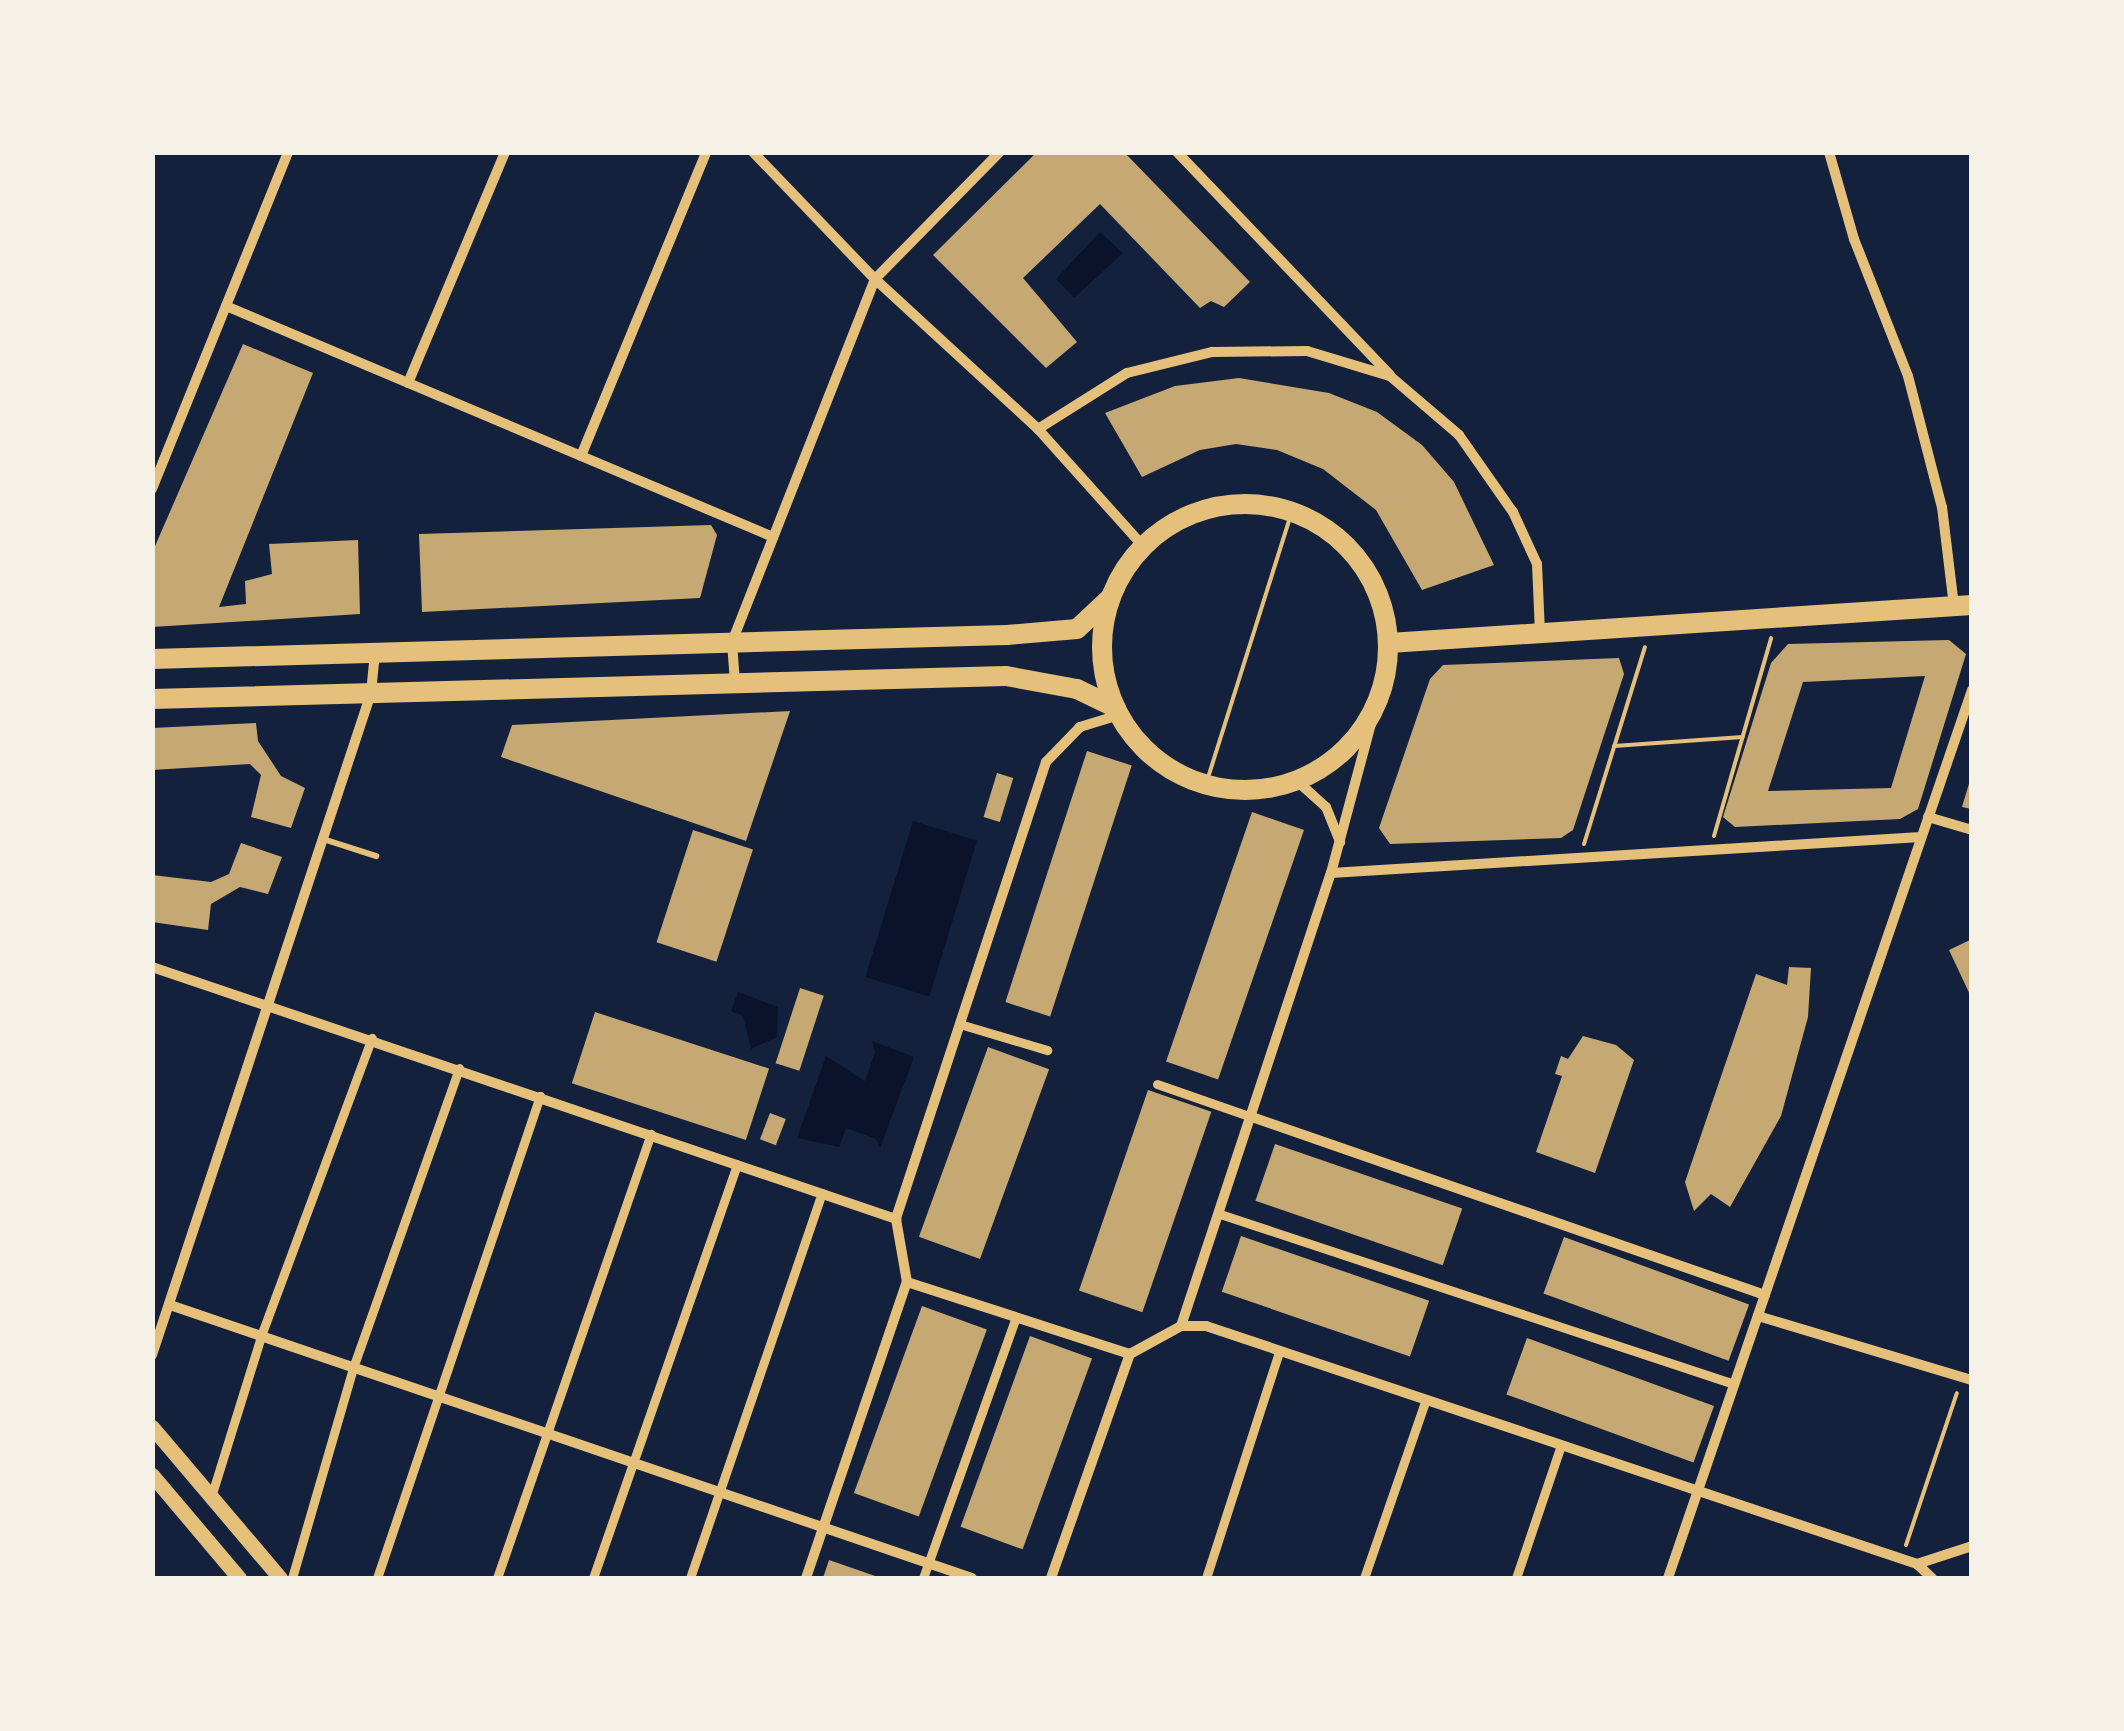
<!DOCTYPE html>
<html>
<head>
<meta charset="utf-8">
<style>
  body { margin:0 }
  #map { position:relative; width:2124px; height:1731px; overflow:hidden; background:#14213d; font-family:"Alegreya Sans",sans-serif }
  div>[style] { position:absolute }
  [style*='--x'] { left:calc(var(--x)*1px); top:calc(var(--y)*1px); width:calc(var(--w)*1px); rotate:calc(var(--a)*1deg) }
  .water>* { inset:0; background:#0b132b; transform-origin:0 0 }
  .building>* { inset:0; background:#c6a872; transform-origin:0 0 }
  .path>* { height:4px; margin:-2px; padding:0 2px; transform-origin:2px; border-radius:2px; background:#e5c07b }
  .service>* { height:6px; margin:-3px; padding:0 3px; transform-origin:3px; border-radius:3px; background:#e5c07b }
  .pedestrian>* { height:9px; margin:-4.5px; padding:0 4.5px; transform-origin:4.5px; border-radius:4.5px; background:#e5c07b }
  .minor>* { height:10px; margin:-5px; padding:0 5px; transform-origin:5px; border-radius:5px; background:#e5c07b }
  .tertiary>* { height:15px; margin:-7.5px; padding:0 7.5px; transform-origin:7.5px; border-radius:7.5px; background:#e5c07b }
  .primary>* { height:20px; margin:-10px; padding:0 10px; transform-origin:10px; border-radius:10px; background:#e5c07b }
  .primary>.ring { margin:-10px; padding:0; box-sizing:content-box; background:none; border:20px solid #e5c07b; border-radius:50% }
  span { translate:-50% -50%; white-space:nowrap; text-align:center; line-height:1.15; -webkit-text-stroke:9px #f6f1e7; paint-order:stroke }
  .frame { position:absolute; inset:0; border:155px solid #f6f1e7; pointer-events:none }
</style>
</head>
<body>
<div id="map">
  <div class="water">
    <i style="clip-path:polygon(1100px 232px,1123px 253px,1074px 298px,1056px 279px)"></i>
    <i style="left:913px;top:821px;width:67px;height:163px;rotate:17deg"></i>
    <i style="clip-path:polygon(738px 992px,778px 1007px,777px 1037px,751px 1049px,743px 1016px,731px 1011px)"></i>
    <i style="clip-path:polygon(872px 1041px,914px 1057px,880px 1148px,876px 1139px,846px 1128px,839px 1147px,797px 1138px,826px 1056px,865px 1081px,875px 1052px)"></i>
  </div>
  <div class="building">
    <i style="clip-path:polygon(1037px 152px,1124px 152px,1250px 282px,1224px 307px,1211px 301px,1200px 308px,1100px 204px,1023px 278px,1077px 342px,1046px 368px,933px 255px)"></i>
    <i style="clip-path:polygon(243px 344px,313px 373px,219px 607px,246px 604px,245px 581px,272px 574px,269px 544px,358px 540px,360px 614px,152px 627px,152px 553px)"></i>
    <i style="clip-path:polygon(1239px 378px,1329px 393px,1377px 412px,1422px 445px,1454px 482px,1494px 565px,1422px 590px,1376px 510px,1323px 469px,1277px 450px,1236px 444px,1200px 450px,1142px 477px,1105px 413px,1175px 386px)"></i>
    <i style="clip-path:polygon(711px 525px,717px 535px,700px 598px,422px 612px,419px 534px)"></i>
    <i style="clip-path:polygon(evenodd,1949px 640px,1966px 654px,1918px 809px,1900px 819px,1735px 827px,1723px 817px,1771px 663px,1788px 644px,1949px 640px,1925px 676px,1891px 788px,1768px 791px,1803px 682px,1925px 676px)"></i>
    <i style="clip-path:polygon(1619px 658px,1624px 674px,1573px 830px,1561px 838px,1390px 844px,1379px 828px,1430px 679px,1443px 665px)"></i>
    <i style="clip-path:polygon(790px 711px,746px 841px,501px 757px,512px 725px)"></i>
    <i style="clip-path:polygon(256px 723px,258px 741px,281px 776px,305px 788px,291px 828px,251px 817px,261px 775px,250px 764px,152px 770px,152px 728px)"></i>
    <i style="left:1087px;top:751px;width:47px;height:264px;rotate:18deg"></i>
    <i style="left:997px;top:773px;width:17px;height:46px;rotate:17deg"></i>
    <i style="clip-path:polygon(1971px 777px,1972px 778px,1972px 809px,1962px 807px)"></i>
    <i style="left:1252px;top:812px;width:55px;height:264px;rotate:19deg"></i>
    <i style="left:693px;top:830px;width:63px;height:118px;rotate:18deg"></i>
    <i style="clip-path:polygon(241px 843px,282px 857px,268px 894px,240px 887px,211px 904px,208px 930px,152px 922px,152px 875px,211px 882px,229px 874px)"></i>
    <i style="clip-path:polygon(1972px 939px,1972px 999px,1949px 950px)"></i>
    <i style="clip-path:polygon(1789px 967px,1811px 968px,1808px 1017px,1781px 1116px,1730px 1207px,1711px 1194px,1694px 1211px,1685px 1182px,1756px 974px,1787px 985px)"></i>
    <i style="left:800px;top:988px;width:25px;height:79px;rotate:18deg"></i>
    <i style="left:595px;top:1012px;width:183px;height:75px;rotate:18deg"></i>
    <i style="clip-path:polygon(1583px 1036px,1616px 1045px,1634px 1060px,1595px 1173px,1536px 1152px,1562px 1076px,1555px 1074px,1561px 1056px,1568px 1059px)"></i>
    <i style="left:988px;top:1047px;width:65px;height:202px;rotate:20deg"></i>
    <i style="left:1148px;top:1090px;width:67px;height:212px;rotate:19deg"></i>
    <i style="left:770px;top:1113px;width:17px;height:28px;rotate:21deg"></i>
    <i style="left:1275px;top:1144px;width:198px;height:60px;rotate:19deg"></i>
    <i style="left:1241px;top:1236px;width:199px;height:59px;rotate:19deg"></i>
    <i style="left:1564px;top:1237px;width:197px;height:60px;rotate:20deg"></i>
    <i style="left:922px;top:1306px;width:69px;height:199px;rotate:20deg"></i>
    <i style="left:1030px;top:1336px;width:66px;height:203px;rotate:20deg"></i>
    <i style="left:1527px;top:1338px;width:199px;height:60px;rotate:20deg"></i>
    <i style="clip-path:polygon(829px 1560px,881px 1578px,823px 1578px)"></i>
  </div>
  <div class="path">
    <i style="--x:1614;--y:746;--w:129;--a:-4"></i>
    <i style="--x:1206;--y:784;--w:285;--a:-72.5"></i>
    <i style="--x:1714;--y:836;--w:206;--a:-73.9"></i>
    <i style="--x:1584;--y:844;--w:206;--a:-72.8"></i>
    <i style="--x:1906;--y:1545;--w:160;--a:-71.5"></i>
  </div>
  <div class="service">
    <i style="--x:323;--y:839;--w:56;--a:17.8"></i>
  </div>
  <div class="pedestrian">
    <i style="--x:963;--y:1025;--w:88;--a:16.6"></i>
    <i style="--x:1157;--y:1084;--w:101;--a:19.2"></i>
    <i style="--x:1220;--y:1214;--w:541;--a:18.3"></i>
    <i style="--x:211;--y:1497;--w:172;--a:-72.7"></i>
    <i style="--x:262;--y:1333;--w:315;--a:-69.6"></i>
    <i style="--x:292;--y:1578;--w:222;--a:-73.8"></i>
    <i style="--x:354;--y:1365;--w:315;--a:-70.5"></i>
    <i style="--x:377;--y:1578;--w:509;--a:-71.32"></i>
    <i style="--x:497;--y:1578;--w:470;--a:-70.9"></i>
    <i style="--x:593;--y:1578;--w:438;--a:-70.8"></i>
    <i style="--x:690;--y:1578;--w:407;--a:-71.1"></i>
    <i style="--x:923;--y:1578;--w:277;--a:-70.4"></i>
    <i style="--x:1206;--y:1578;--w:237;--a:-72.1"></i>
    <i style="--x:1364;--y:1578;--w:186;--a:-70.9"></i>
    <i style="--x:1516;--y:1578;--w:137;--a:-71.3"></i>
  </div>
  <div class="minor">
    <i style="--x:753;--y:152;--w:176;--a:46.2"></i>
    <i style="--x:875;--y:279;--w:222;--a:42.6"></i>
    <i style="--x:1038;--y:429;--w:157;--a:48.1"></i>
    <i style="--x:1177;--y:152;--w:308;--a:46.3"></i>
    <i style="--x:1829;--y:152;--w:91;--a:74"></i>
    <i style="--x:1854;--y:239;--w:147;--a:68.5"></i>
    <i style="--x:1908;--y:376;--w:135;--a:75.5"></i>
    <i style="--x:1942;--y:507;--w:100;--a:83.1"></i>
    <i style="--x:226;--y:306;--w:594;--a:22.89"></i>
    <i style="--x:408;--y:383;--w:251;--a:-67.2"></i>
    <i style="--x:1038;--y:429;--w:105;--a:-32.2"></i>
    <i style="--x:1127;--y:373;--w:88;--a:-13.9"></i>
    <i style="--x:1212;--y:352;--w:95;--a:-0.6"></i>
    <i style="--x:1307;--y:351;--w:87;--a:16.8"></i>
    <i style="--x:1390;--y:376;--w:91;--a:40.5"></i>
    <i style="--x:1459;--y:435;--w:94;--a:55"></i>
    <i style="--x:1513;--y:512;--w:57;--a:65.2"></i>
    <i style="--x:1537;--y:564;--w:69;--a:87.5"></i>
    <i style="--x:581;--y:456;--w:329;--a:-67.6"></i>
    <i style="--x:152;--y:489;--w:363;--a:-68"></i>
    <i style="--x:735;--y:683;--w:41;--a:-94.2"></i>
    <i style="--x:732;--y:642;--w:390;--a:-68.5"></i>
    <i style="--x:875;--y:279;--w:178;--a:-45.5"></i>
    <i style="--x:1119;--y:715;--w:41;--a:162.9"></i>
    <i style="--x:1080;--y:727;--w:49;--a:134.2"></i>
    <i style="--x:1046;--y:762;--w:481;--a:108.2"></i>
    <i style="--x:896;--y:1219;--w:64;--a:80.1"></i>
    <i style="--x:907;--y:1282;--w:234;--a:17.9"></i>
    <i style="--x:1130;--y:1354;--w:58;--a:-28.8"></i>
    <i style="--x:1181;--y:1326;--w:25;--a:0"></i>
    <i style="--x:1206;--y:1326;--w:750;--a:18.51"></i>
    <i style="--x:1917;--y:1564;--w:21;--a:43"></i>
    <i style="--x:1297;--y:781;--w:39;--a:42"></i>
    <i style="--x:1326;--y:807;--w:38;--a:68"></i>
    <i style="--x:1928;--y:817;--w:46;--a:16.5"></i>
    <i style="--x:1331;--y:873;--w:591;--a:-3.49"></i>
    <i style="--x:152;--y:967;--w:786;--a:18.71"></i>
    <i style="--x:1252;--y:1117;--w:543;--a:19.14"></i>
    <i style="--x:170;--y:1305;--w:847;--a:18.8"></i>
    <i style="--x:1758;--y:1316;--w:223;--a:16.7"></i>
    <i style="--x:1181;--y:1326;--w:477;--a:-71.7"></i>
    <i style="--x:1331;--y:873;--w:167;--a:-75"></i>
    <i style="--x:152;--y:1355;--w:697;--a:-71.69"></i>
    <i style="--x:371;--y:693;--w:41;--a:-84.4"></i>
    <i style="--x:1917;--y:1564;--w:58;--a:-18.1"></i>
    <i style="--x:806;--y:1578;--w:313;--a:-71.2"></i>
    <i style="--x:1051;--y:1578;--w:238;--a:-70.6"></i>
    <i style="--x:1668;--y:1578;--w:939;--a:-71.1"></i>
  </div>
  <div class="tertiary">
    <i style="--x:152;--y:1427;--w:198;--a:49.7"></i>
    <i style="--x:152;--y:1475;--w:135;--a:49.8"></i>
  </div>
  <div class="primary">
    <i class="ring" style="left:1102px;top:504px;width:266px;height:266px"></i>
    <i style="--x:1389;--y:643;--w:584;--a:-3.73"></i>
    <i style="--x:152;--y:659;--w:855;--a:-1.61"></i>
    <i style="--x:1007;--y:635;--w:70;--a:-4.9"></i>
    <i style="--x:1077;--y:629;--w:45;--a:-43.2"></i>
    <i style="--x:152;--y:699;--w:854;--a:-1.54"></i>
    <i style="--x:1006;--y:676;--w:72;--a:10.4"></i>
    <i style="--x:1077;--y:689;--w:43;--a:26"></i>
  </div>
  <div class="frame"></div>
</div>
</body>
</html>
